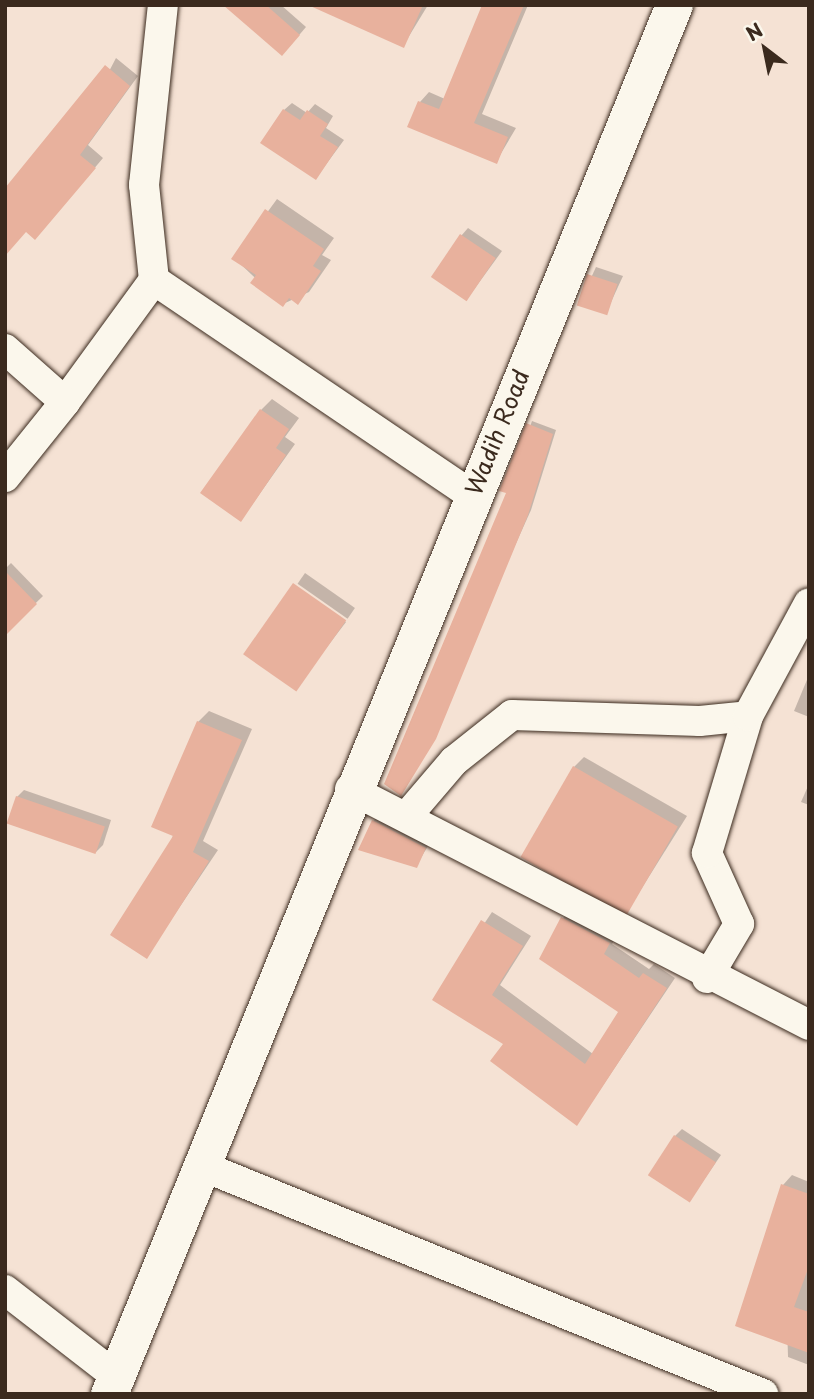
<!DOCTYPE html>
<html>
<head>
<meta charset="utf-8">
<style>
  body { margin:0 }
  #map { position:relative; width:814px; height:1399px; overflow:hidden; background:#f5e2d4; font-family:"Playpen Sans",sans-serif }
  div>[style] { position:absolute }
  [style*='--x'] { left:calc(var(--x)*1px); top:calc(var(--y)*1px); width:calc(var(--w)*1px); rotate:calc(var(--a)*1deg) }
  .shadow>* { inset:0; background:#0003; transform-origin:0 0 }
  .building>* { inset:0; background:#e8b19d; transform-origin:0 0 }
  .roads { filter:drop-shadow(0 0 2px #3b2a1e) drop-shadow(0 0 2px #3b2a1e) }
  .minor>* { height:30px; margin:-15px; padding:0 15px; transform-origin:15px; border-radius:15px; background:#fbf7ec }
  .tertiary>* { height:37px; margin:-18.5px; padding:0 18.5px; transform-origin:18.5px; border-radius:18.5px; background:#fbf7ec }
  span { translate:-50% -50%; white-space:nowrap; text-align:center; line-height:1.15; -webkit-text-stroke:5px #fbf7ec; paint-order:stroke }
  .street-label { font-size:23px; color:#3b2a1e }
  .frame { position:absolute; inset:0; border:7px solid #3b2a1e; pointer-events:none }
  .north { position:absolute; left:730px; top:14px; width:70px; height:70px; -webkit-text-stroke:5px #fbf7ec; paint-order:stroke; rotate:328deg; font-size:19px; font-weight:700; line-height:28px; text-align:center; color:#3b2a1e }
  .north::after { content:''; display:block; margin:auto; width:24px; height:32px; background:#3b2a1e; clip-path:polygon(50% 0,100% 100%,50% 72%,0 100%) }
</style>
</head>
<body>
<div id="map">
  <div class="shadow">
    <i style="clip-path:polygon(226px 5px,281px 5px,306px 27px,289px 47px)"></i>
    <i style="clip-path:polygon(326px 5px,428px 5px,403px 46px)"></i>
    <i style="clip-path:polygon(484px 5px,528px 5px,482px 114px,516px 128px,496px 162px,420px 102px,429px 92px,445px 99px)"></i>
    <i style="clip-path:polygon(116px 58px,138px 76px,88px 145px,103px 158px,44px 228px,26px 230px)"></i>
    <i style="clip-path:polygon(292px 103px,307px 113px,315px 104px,333px 116px,326px 128px,344px 140px,316px 178px,284px 110px)"></i>
    <i style="clip-path:polygon(277px 199px,334px 238px,322px 255px,331px 260px,309px 292px,283px 304px,234px 258px)"></i>
    <i style="clip-path:polygon(468px 228px,502px 251px,467px 299px,461px 236px)"></i>
    <i style="clip-path:polygon(596px 267px,623px 276px,606px 313px,579px 304px)"></i>
    <i style="clip-path:polygon(272px 399px,299px 418px,285px 437px,295px 444px,241px 520px,261px 410px)"></i>
    <i style="clip-path:polygon(532px 421px,556px 430px,531px 510px,405px 790px)"></i>
    <i style="clip-path:polygon(11px 563px,43px 596px,5px 633px,5px 569px)"></i>
    <i style="left:305px;top:573px;width:61px;height:13px;rotate:35deg"></i>
    <i style="clip-path:polygon(294px 585px,346px 622px,295px 689px)"></i>
    <i style="clip-path:polygon(809px 675px,809px 717px,794px 711px)"></i>
    <i style="clip-path:polygon(209px 711px,252px 729px,203px 841px,218px 850px,146px 957px,198px 722px)"></i>
    <i style="clip-path:polygon(584px 757px,687px 816px,628px 910px,574px 767px)"></i>
    <i style="clip-path:polygon(809px 784px,809px 805px,801px 802px)"></i>
    <i style="clip-path:polygon(24px 790px,111px 820px,103px 845px,96px 852px,17px 797px)"></i>
    <i style="clip-path:polygon(379px 815px,431px 841px,416px 866px,373px 821px)"></i>
    <i style="clip-path:polygon(572px 909px,619px 933px,612px 944px,649px 969px,654px 964px,675px 978px,577px 1124px,506px 1043px,434px 999px,492px 912px,531px 936px,500px 985px,593px 1054px,620px 1012px,563px 918px)"></i>
    <i style="clip-path:polygon(682px 1129px,721px 1155px,690px 1200px,675px 1136px)"></i>
    <i style="clip-path:polygon(792px 1175px,809px 1182px,809px 1365px,788px 1357px,783px 1185px)"></i>
  </div>
  <div class="building">
    <i style="clip-path:polygon(223px 5px,266px 5px,300px 35px,282px 56px)"></i>
    <i style="clip-path:polygon(308px 5px,423px 5px,404px 48px)"></i>
    <i style="clip-path:polygon(482px 5px,524px 5px,474px 123px,508px 137px,497px 164px,407px 127px,418px 101px,439px 109px)"></i>
    <i style="clip-path:polygon(105px 65px,130px 86px,80px 155px,96px 168px,35px 240px,26px 232px,5px 256px,5px 188px)"></i>
    <i style="clip-path:polygon(283px 109px,300px 120px,307px 110px,328px 124px,320px 136px,338px 147px,316px 180px,260px 143px)"></i>
    <i style="clip-path:polygon(265px 209px,324px 249px,313px 266px,321px 271px,298px 305px,289px 298px,283px 307px,250px 283px,256px 275px,231px 259px)"></i>
    <i style="left:460px;top:234px;width:43px;height:52px;rotate:34deg"></i>
    <i style="left:587px;top:274px;width:32px;height:33px;rotate:18deg"></i>
    <i style="clip-path:polygon(260px 409px,289px 429px,276px 448px,286px 455px,241px 522px,200px 493px)"></i>
    <i style="clip-path:polygon(526px 423px,553px 434px,528px 515px,436px 739px,401px 796px,384px 784px,506px 493px,499px 491px)"></i>
    <i style="clip-path:polygon(5px 571px,37px 604px,5px 636px)"></i>
    <i style="left:293px;top:583px;width:65px;height:87px;rotate:35deg"></i>
    <i style="clip-path:polygon(197px 721px,242px 740px,193px 852px,209px 861px,147px 959px,110px 935px,173px 836px,151px 827px)"></i>
    <i style="left:573px;top:766px;width:121px;height:105px;rotate:30deg"></i>
    <i style="left:16px;top:796px;width:94px;height:29px;rotate:19deg"></i>
    <i style="clip-path:polygon(372px 820px,426px 848px,417px 868px,358px 850px)"></i>
    <i style="clip-path:polygon(561px 917px,610px 943px,604px 954px,639px 978px,643px 973px,667px 988px,577px 1126px,490px 1061px,503px 1044px,432px 1000px,481px 920px,523px 946px,492px 995px,585px 1064px,618px 1012px,539px 959px)"></i>
    <i style="left:674px;top:1135px;width:50px;height:48px;rotate:33deg"></i>
    <i style="clip-path:polygon(781px 1184px,809px 1194px,809px 1266px,794px 1307px,809px 1312px,809px 1353px,735px 1326px)"></i>
  </div>
  <div class="roads">
    <div class="minor">
      <i style="--x:154;--y:280;--w:383;--a:34.1"></i>
      <i style="--x:5;--y:349;--w:80;--a:41.5"></i>
      <i style="--x:65;--y:402;--w:151;--a:-53.9"></i>
      <i style="--x:154;--y:280;--w:96;--a:-96"></i>
      <i style="--x:144;--y:185;--w:181;--a:-84"></i>
      <i style="--x:5;--y:477;--w:96;--a:-51.3"></i>
      <i style="--x:350;--y:789;--w:516;--a:27.21"></i>
      <i style="--x:407;--y:816;--w:72;--a:-49.5"></i>
      <i style="--x:454;--y:761;--w:74;--a:-38.4"></i>
      <i style="--x:512;--y:715;--w:188;--a:1.8"></i>
      <i style="--x:700;--y:721;--w:48;--a:-5.9"></i>
      <i style="--x:707;--y:978;--w:63;--a:-59.3"></i>
      <i style="--x:739;--y:924;--w:78;--a:-114.3"></i>
      <i style="--x:707;--y:853;--w:143;--a:-73.3"></i>
      <i style="--x:748;--y:716;--w:128;--a:-61.6"></i>
      <i style="--x:202;--y:1166;--w:606;--a:22.12"></i>
      <i style="--x:5;--y:1290;--w:140;--a:37.8"></i>
    </div>
    <div class="tertiary">
      <i style="--x:109;--y:1394;--w:1500;--a:-67.87"></i>
    </div>
  </div>
  <div class="street-label">
    <span style="left:497px;top:432px;rotate:-68deg">Wadih Road</span>
  </div>
  <div class="frame"></div>
  <div class="north">N</div>
</div>
</body>
</html>
